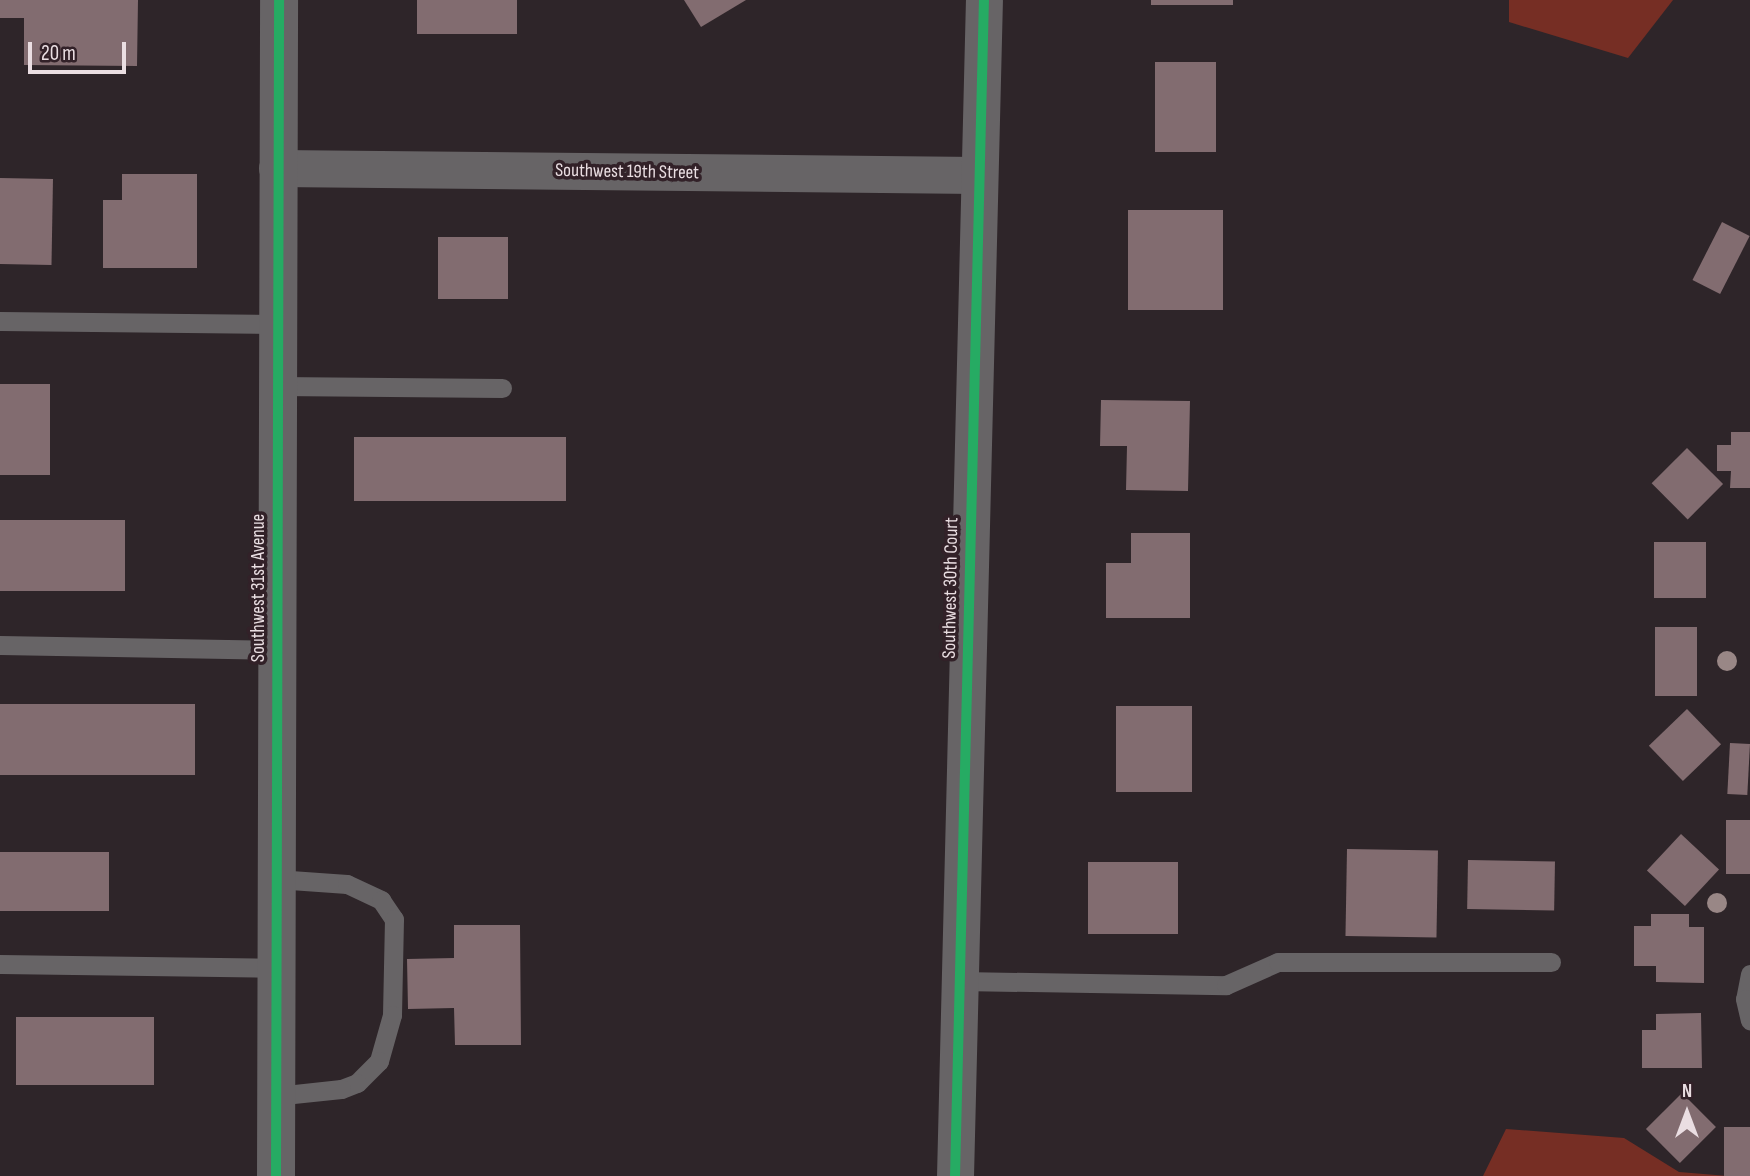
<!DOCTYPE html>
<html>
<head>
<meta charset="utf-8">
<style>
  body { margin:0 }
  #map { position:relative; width:1750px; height:1176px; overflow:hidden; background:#2e2529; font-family:"Sofia Sans Condensed",sans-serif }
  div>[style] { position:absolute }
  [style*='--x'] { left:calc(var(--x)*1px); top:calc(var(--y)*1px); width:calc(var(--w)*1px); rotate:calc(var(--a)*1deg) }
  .forest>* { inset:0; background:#762e24 }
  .building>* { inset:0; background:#826c70; transform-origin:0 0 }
  .service>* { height:19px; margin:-9.5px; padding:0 9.5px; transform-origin:9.5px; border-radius:9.5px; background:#676466 }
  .minor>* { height:37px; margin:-18.5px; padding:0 18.5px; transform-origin:18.5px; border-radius:18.5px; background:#676466 }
  .tertiary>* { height:38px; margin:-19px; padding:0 19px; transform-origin:19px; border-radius:19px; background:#676466 }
  .cycleway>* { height:10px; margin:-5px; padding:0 5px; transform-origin:5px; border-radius:5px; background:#26ab63 }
  .trees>* { width:20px; height:20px; margin:-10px; border-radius:50%; background:#998786 }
  span { translate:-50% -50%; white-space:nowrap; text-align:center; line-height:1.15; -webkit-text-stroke:7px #322128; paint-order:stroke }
  .street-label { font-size:19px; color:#eadee2 }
  .north { position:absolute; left:1652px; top:1078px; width:70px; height:70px; -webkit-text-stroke:5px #322128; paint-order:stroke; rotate:0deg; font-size:19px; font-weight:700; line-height:28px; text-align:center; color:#eadee2 }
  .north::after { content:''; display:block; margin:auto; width:24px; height:32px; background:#eadee2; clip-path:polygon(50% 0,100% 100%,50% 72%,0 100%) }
  .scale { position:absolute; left:28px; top:42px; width:98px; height:32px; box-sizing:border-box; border:4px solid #eadee2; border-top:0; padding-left:9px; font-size:21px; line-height:24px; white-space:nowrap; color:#eadee2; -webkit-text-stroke:5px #322128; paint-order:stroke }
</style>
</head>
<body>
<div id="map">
  <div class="forest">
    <i style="clip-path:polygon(1509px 0,1673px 0,1628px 58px,1509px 22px)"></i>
    <i style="clip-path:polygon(1506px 1129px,1624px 1138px,1679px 1172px,1728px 1176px,1483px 1176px)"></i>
  </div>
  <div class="building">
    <i style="clip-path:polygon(0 0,138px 0,137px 66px,24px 65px,24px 18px,0 18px)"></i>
    <i style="left:417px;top:0;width:100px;height:34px"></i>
    <i style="clip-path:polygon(684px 0,746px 0,701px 27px)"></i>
    <i style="left:1151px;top:0;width:82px;height:5px"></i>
    <i style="left:1155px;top:62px;width:61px;height:90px"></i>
    <i style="clip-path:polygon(122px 174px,197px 174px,197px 268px,103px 268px,103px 200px,122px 200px)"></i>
    <i style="left:0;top:178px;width:53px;height:86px;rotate:1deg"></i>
    <i style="left:1128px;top:210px;width:95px;height:100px"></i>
    <i style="left:1722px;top:222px;width:31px;height:65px;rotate:27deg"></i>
    <i style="left:438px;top:237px;width:70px;height:62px"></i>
    <i style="left:0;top:384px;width:50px;height:91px"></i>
    <i style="clip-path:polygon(1101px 400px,1190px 401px,1188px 491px,1126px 490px,1127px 446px,1100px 446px)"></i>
    <i style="clip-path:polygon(1731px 432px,1750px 432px,1750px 488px,1730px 488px,1731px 471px,1717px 471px,1717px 445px,1731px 445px)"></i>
    <i style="left:566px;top:437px;width:64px;height:212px;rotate:90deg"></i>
    <i style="left:1687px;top:448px;width:51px;height:50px;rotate:45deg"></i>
    <i style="left:0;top:520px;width:125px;height:71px"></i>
    <i style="clip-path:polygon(1131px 533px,1190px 533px,1190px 618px,1106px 618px,1106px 563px,1131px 563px)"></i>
    <i style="left:1654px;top:542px;width:52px;height:56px"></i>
    <i style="left:1655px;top:627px;width:42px;height:69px"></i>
    <i style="left:0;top:704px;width:195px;height:71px"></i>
    <i style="left:1116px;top:706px;width:76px;height:86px"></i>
    <i style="left:1687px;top:709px;width:49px;height:53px;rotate:46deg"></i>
    <i style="left:1730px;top:743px;width:20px;height:51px;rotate:3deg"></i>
    <i style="left:1726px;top:820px;width:24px;height:54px"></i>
    <i style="left:1681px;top:834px;width:52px;height:50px;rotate:43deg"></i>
    <i style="left:1347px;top:849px;width:91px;height:87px;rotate:1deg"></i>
    <i style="left:0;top:852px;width:109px;height:59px"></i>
    <i style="left:1468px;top:860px;width:87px;height:49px;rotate:1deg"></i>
    <i style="left:1088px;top:862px;width:90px;height:72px"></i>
    <i style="clip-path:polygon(1651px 914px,1689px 914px,1689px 927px,1704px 927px,1704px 983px,1656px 982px,1656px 966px,1634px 966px,1634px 926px,1651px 926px)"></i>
    <i style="clip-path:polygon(454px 925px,520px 925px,521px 1045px,455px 1045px,454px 1008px,408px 1009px,407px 959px,454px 958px)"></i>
    <i style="clip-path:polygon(1701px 1013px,1702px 1068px,1642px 1068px,1642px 1030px,1656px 1030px,1656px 1014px)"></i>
    <i style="left:16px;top:1017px;width:138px;height:68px"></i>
    <i style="left:1682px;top:1093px;width:48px;height:51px;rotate:45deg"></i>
    <i style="left:1724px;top:1127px;width:26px;height:49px"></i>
  </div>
  <div class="service">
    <i style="--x:0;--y:321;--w:277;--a:0.6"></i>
    <i style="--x:277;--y:386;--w:225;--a:0.5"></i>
    <i style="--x:0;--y:645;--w:277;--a:1"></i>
    <i style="--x:276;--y:879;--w:71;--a:4"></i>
    <i style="--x:347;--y:884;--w:38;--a:25"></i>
    <i style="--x:381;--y:900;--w:23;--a:56"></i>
    <i style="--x:394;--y:919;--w:96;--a:91.2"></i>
    <i style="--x:392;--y:1015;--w:48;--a:105.8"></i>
    <i style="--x:379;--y:1061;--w:31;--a:135"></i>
    <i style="--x:357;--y:1083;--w:17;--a:159"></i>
    <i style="--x:341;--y:1089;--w:65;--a:173.9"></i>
    <i style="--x:0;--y:964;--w:276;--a:0.8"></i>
    <i style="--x:1750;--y:974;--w:25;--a:101"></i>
    <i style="--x:1745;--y:999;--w:22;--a:77"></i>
    <i style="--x:960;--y:981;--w:266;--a:0.9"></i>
    <i style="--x:1226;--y:985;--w:57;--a:-23.9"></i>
    <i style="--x:1278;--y:962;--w:273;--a:0"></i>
  </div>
  <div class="minor">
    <i style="--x:277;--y:168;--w:700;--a:0.57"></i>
    <i style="--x:955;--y:1176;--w:1176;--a:-88.59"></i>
  </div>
  <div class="tertiary">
    <i style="--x:276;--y:1176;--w:1176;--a:-89.85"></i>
  </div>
  <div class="cycleway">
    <i style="--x:276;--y:1176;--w:1176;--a:-89.85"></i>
    <i style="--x:955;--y:1176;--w:1176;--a:-88.59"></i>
  </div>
  <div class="trees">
    <i style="left:1727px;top:661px"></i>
    <i style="left:1717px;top:903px"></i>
  </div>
  <div class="street-label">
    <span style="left:627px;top:172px;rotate:1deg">Southwest 19th Street</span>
    <span style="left:259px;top:588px;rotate:-90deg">Southwest 31st Avenue</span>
    <span style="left:951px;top:588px;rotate:-89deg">Southwest 30th Court</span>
  </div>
  <div class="north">N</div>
  <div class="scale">20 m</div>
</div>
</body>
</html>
